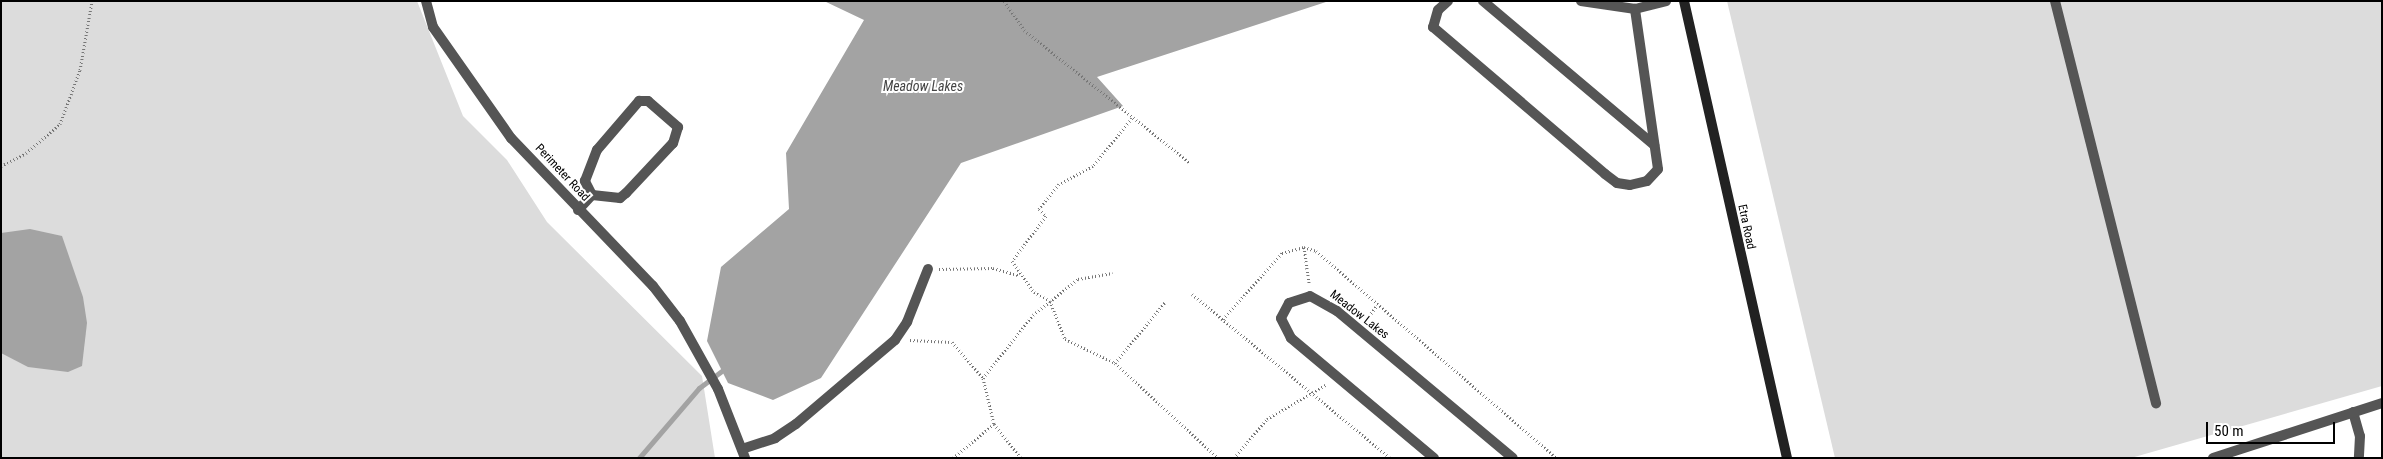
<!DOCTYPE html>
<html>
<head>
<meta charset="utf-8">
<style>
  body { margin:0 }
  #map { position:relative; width:2383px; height:459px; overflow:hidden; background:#fff; font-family:"Roboto Condensed",sans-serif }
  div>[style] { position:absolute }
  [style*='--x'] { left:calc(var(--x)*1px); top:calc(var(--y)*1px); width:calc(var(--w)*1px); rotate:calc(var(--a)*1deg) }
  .green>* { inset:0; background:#dcdcdc }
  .water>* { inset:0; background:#a3a3a3 }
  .stream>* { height:5px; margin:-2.5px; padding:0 2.5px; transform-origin:2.5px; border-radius:2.5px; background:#a3a3a3 }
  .path>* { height:3px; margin-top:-1.5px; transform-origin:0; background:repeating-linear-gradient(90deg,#777 0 1px,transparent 0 3.5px) }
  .service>* { height:10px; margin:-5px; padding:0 5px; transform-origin:5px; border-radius:5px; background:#555 }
  .minor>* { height:10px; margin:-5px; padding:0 5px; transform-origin:5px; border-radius:5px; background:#555 }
  .secondary>* { height:10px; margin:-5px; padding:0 5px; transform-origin:5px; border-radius:5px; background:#222 }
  span { translate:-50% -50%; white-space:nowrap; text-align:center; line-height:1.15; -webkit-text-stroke:4px #fff; paint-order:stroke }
  .street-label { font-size:12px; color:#000 }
  .water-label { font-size:14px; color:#444; font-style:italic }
  .frame { position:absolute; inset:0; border:2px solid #000; pointer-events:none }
  .scale { position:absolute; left:2206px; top:422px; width:129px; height:22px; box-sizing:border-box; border:2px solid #000; border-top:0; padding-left:6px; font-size:15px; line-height:18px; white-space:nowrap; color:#000; -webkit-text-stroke:4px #fff; paint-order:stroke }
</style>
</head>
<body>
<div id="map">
  <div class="green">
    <i style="clip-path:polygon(1px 1px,417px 1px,463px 116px,507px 160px,547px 222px,702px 376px,715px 458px,1px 458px)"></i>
    <i style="clip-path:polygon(1727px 1px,2382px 1px,2382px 386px,2131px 458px,1835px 458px)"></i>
  </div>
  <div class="water">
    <i style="clip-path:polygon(824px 1px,1329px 1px,1097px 77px,1123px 106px,961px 163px,821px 378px,773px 400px,728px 383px,707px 341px,721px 267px,789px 209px,786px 153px,864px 20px)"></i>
    <i style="clip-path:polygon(30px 229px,62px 236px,83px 297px,87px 323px,82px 366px,68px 372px,28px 367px,1px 353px,1px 233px)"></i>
  </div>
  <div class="stream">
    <i style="--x:639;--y:458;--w:92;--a:-49.4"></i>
    <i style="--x:699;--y:388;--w:35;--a:-37"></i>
  </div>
  <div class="path">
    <i style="--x:1004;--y:1;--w:35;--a:55"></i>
    <i style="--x:1024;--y:30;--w:213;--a:38.7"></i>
    <i style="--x:1132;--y:118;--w:62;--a:129.1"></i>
    <i style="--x:1093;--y:166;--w:38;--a:152"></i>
    <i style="--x:1059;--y:184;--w:32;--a:129"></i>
    <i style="--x:1039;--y:209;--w:10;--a:45"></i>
    <i style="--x:1046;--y:216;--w:56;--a:127.1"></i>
    <i style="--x:1012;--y:261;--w:38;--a:55"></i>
    <i style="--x:1034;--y:292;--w:18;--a:29"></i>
    <i style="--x:1050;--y:301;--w:41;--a:68.5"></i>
    <i style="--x:1065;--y:339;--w:55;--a:25.6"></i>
    <i style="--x:1115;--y:363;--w:140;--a:42.7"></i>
    <i style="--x:1;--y:166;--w:28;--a:-27"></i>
    <i style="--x:26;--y:153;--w:45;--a:-40.5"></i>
    <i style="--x:60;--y:124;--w:58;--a:-69.7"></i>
    <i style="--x:80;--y:70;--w:70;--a:-80.1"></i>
    <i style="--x:1304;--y:247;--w:36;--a:82"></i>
    <i style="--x:939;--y:269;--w:54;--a:-1.1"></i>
    <i style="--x:993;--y:268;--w:26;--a:16"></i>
    <i style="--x:1192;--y:294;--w:257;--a:39.6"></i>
    <i style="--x:1223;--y:319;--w:89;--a:-48.2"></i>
    <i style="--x:1282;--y:253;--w:23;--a:-15"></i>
    <i style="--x:1304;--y:247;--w:13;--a:18"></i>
    <i style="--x:1316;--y:251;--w:318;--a:40.7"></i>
    <i style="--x:1367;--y:319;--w:17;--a:-54"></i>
    <i style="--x:910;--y:340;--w:42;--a:2.7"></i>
    <i style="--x:952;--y:342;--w:48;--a:49.3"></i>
    <i style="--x:983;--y:378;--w:47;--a:76.6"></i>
    <i style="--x:994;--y:424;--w:43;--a:51.5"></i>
    <i style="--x:1115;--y:363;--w:80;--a:-50.6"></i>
    <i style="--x:983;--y:378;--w:80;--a:-51.6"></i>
    <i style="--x:1033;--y:315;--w:58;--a:-38.7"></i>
    <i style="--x:1078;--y:279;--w:35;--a:-10"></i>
    <i style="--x:953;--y:458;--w:53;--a:-39.7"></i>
    <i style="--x:1234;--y:458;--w:51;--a:-49.8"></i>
    <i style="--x:1267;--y:419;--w:69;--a:-30.3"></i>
  </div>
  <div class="service">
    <i style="--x:1448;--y:1;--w:13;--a:138"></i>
    <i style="--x:1438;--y:10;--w:18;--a:106"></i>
    <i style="--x:1433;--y:27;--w:226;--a:40.5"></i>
    <i style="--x:1605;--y:174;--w:15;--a:37"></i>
    <i style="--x:1617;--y:183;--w:13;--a:9"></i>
    <i style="--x:1630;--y:185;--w:17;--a:-13"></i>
    <i style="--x:1647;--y:181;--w:16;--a:-47"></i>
    <i style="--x:1658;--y:169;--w:162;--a:-98.2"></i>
    <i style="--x:1483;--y:1;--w:224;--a:40.1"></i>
    <i style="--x:1581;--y:1;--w:55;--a:8.4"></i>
    <i style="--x:1635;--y:9;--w:32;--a:-14"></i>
    <i style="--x:2055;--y:1;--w:415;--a:75.9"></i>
    <i style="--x:578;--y:210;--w:21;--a:-47"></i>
    <i style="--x:592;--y:195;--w:16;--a:-117"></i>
    <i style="--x:585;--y:181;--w:33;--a:-69"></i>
    <i style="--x:597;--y:150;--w:65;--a:-49.4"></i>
    <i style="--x:639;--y:101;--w:9;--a:0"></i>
    <i style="--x:648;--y:101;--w:40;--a:41"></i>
    <i style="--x:678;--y:127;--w:17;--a:107"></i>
    <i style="--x:673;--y:143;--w:69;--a:133.2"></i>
    <i style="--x:626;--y:193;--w:8;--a:140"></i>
    <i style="--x:620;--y:198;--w:28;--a:-174"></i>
    <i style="--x:2353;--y:412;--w:25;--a:74"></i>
    <i style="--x:2360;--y:436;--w:22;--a:93"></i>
    <i style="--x:742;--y:449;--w:35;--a:-18"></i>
    <i style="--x:775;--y:438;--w:25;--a:-34"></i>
    <i style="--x:796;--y:424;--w:130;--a:-40.3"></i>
    <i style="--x:895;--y:340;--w:22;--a:-56"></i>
    <i style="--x:907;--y:322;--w:57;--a:-68.4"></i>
  </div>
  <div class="minor">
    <i style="--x:426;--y:1;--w:27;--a:75"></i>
    <i style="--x:433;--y:27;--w:136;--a:54.9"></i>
    <i style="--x:511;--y:138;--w:205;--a:46.2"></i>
    <i style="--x:653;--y:286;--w:44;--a:52.4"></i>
    <i style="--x:680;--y:321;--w:78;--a:60.8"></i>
    <i style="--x:718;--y:389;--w:74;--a:68.6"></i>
    <i style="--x:1434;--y:458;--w:187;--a:-140"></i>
    <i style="--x:1291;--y:338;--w:22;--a:-117"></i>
    <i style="--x:1281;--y:318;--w:17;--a:-62"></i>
    <i style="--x:1289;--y:303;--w:22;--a:-18"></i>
    <i style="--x:1310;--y:296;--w:31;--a:29"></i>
    <i style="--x:1337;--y:311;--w:229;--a:39.9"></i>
    <i style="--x:2213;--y:458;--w:178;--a:-18"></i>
  </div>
  <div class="secondary">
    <i style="--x:1684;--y:1;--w:468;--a:77.3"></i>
  </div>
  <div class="street-label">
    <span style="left:562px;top:173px;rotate:47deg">Perimeter Road</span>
    <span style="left:1746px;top:227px;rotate:78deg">Etra Road</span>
    <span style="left:1359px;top:315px;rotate:38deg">Meadow Lakes</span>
  </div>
  <div class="water-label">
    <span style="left:923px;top:86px">Meadow Lakes</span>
  </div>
  <div class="frame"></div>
  <div class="scale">50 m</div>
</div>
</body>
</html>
